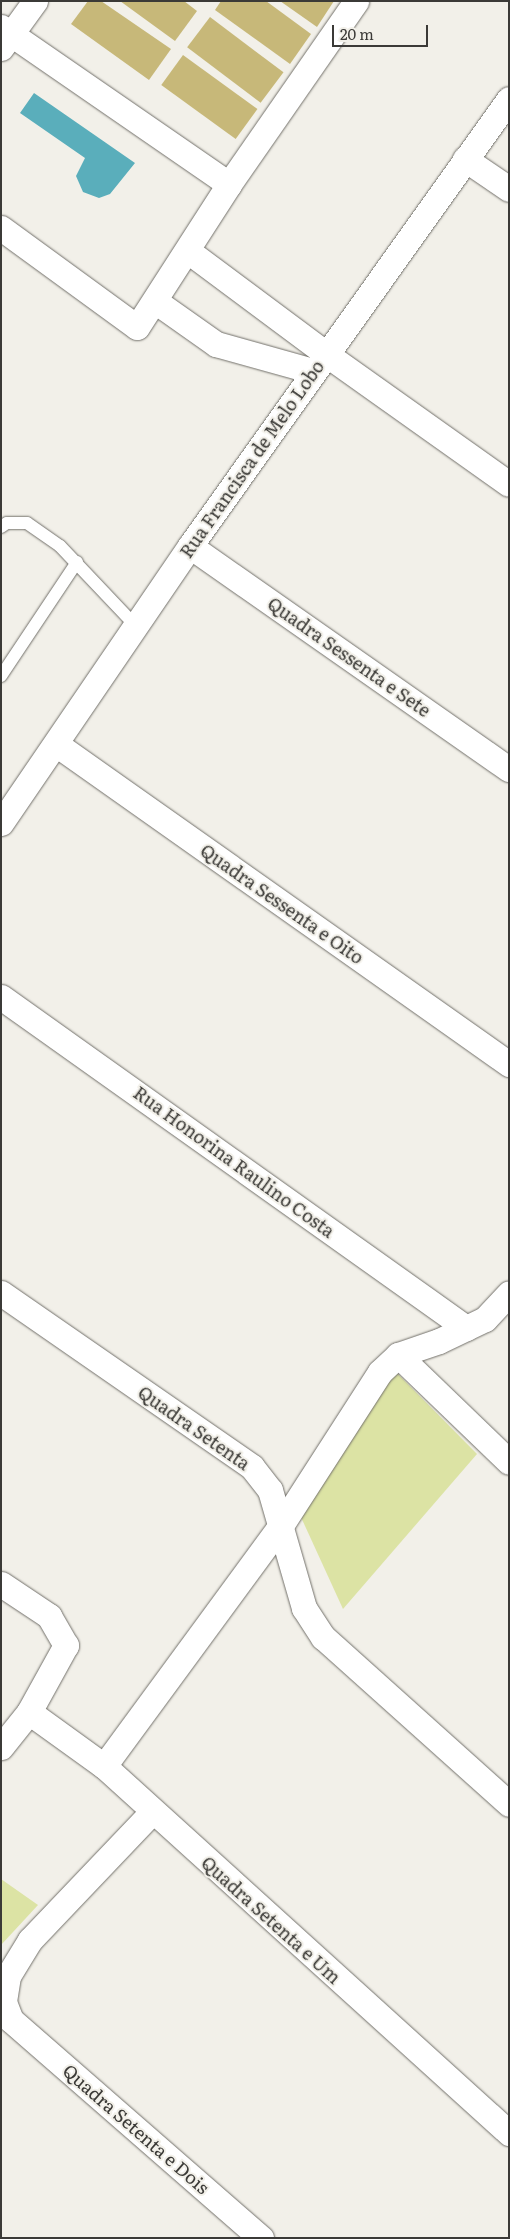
<!DOCTYPE html>
<html>
<head>
<meta charset="utf-8">
<style>
  body { margin:0 }
  #map { position:relative; width:510px; height:2239px; overflow:hidden; background:#f2f0e9; font-family:Literata,serif }
  div>[style] { position:absolute }
  [style*='--x'] { left:calc(var(--x)*1px); top:calc(var(--y)*1px); width:calc(var(--w)*1px); rotate:calc(var(--a)*1deg) }
  .green>* { inset:0; background:#dce3a4 }
  .water>* { inset:0; background:#5aaebb }
  .building>* { inset:0; background:#c7b879; transform-origin:0 0 }
  .roads { filter:drop-shadow(0 0 1px #72706a) drop-shadow(0 0 1px #72706a) }
  .lane>* { height:12px; margin:-6px; padding:0 6px; transform-origin:6px; border-radius:6px; background:#fff }
  .street>* { height:25px; margin:-12.5px; padding:0 12.5px; transform-origin:12.5px; border-radius:12.5px; background:#fff }
  span { translate:-50% -50%; white-space:nowrap; text-align:center; line-height:1.15; -webkit-text-stroke:4px #f2f0e9; paint-order:stroke }
  .street-label { font-size:18px; color:#3b3a37 }
  .frame { position:absolute; inset:0; border:2px solid #3b3a37; pointer-events:none }
  .scale { position:absolute; left:332px; top:25px; width:96px; height:22px; box-sizing:border-box; border:2px solid #3b3a37; border-top:0; padding-left:6px; font-size:15px; line-height:18px; white-space:nowrap; color:#3b3a37; -webkit-text-stroke:4px #f2f0e9; paint-order:stroke }
</style>
</head>
<body>
<div id="map">
  <div class="green">
    <i style="clip-path:polygon(395px 1371px,477px 1454px,343px 1609px,300px 1515px)"></i>
    <i style="clip-path:polygon(1px 1879px,38px 1905px,1px 1945px)"></i>
  </div>
  <div class="water">
    <i style="clip-path:polygon(34px 93px,135px 163px,110px 194px,99px 198px,83px 192px,76px 176px,85px 158px,20px 113px)"></i>
  </div>
  <div class="building">
    <i style="clip-path:polygon(88px 1px,101px 1px,171px 49px,149px 80px,71px 24px)"></i>
    <i style="clip-path:polygon(120px 1px,184px 1px,197px 11px,175px 41px)"></i>
    <i style="clip-path:polygon(221px 1px,266px 1px,311px 34px,290px 64px,215px 10px)"></i>
    <i style="clip-path:polygon(280px 1px,334px 1px,317px 27px)"></i>
    <i style="left:210px;top:17px;width:92px;height:38px;rotate:37deg"></i>
    <i style="left:183px;top:55px;width:92px;height:37px;rotate:36deg"></i>
  </div>
  <div class="roads">
    <div class="lane">
      <i style="--x:1;--y:527;--w:7;--a:-34"></i>
      <i style="--x:7;--y:523;--w:20;--a:0"></i>
      <i style="--x:27;--y:523;--w:40;--a:34.9"></i>
      <i style="--x:60;--y:546;--w:110;--a:46.5"></i>
      <i style="--x:1;--y:676;--w:137;--a:-56.3"></i>
    </div>
    <div class="street">
      <i style="--x:1;--y:27;--w:277;--a:34.6"></i>
      <i style="--x:1;--y:48;--w:58;--a:-54.1"></i>
      <i style="--x:465;--y:159;--w:53;--a:34.3"></i>
      <i style="--x:1;--y:228;--w:168;--a:36.1"></i>
      <i style="--x:137;--y:327;--w:170;--a:-57.2"></i>
      <i style="--x:229;--y:184;--w:223;--a:-55.2"></i>
      <i style="--x:188;--y:251;--w:172;--a:36.7"></i>
      <i style="--x:326;--y:354;--w:224;--a:35.4"></i>
      <i style="--x:155;--y:301;--w:75;--a:35.2"></i>
      <i style="--x:216;--y:344;--w:101;--a:15.6"></i>
      <i style="--x:190;--y:546;--w:389;--a:35"></i>
      <i style="--x:56;--y:744;--w:555;--a:35.24"></i>
      <i style="--x:1;--y:823;--w:335;--a:-55.7"></i>
      <i style="--x:190;--y:546;--w:549;--a:-54.49"></i>
      <i style="--x:1;--y:997;--w:571;--a:35.44"></i>
      <i style="--x:1;--y:1293;--w:305;--a:34.7"></i>
      <i style="--x:252;--y:1467;--w:29;--a:52"></i>
      <i style="--x:270;--y:1490;--w:123;--a:73.9"></i>
      <i style="--x:304;--y:1608;--w:35;--a:57"></i>
      <i style="--x:323;--y:1637;--w:250;--a:41.9"></i>
      <i style="--x:398;--y:1355;--w:154;--a:43.9"></i>
      <i style="--x:1;--y:1584;--w:58;--a:33.7"></i>
      <i style="--x:49;--y:1616;--w:34;--a:60"></i>
      <i style="--x:66;--y:1645;--w:77;--a:118.9"></i>
      <i style="--x:29;--y:1712;--w:45;--a:128.7"></i>
      <i style="--x:29;--y:1712;--w:92;--a:35.8"></i>
      <i style="--x:104;--y:1766;--w:547;--a:42.18"></i>
      <i style="--x:104;--y:1766;--w:300;--a:-53.7"></i>
      <i style="--x:282;--y:1524;--w:181;--a:-57.2"></i>
      <i style="--x:380;--y:1372;--w:25;--a:-43"></i>
      <i style="--x:398;--y:1355;--w:43;--a:-18.9"></i>
      <i style="--x:439;--y:1341;--w:51;--a:-25.6"></i>
      <i style="--x:485;--y:1319;--w:35;--a:-47"></i>
      <i style="--x:152;--y:1812;--w:177;--a:133.6"></i>
      <i style="--x:30;--y:1940;--w:42;--a:121.4"></i>
      <i style="--x:8;--y:1976;--w:26;--a:99"></i>
      <i style="--x:4;--y:2002;--w:19;--a:69"></i>
      <i style="--x:11;--y:2020;--w:332;--a:41.1"></i>
    </div>
  </div>
  <div class="street-label">
    <span style="left:252px;top:459px;rotate:-55deg">Rua Francisca de Melo Lobo</span>
    <span style="left:349px;top:657px;rotate:35deg">Quadra Sessenta e Sete</span>
    <span style="left:282px;top:904px;rotate:35deg">Quadra Sessenta e Oito</span>
    <span style="left:234px;top:1162px;rotate:36deg">Rua Honorina Raulino Costa</span>
    <span style="left:194px;top:1428px;rotate:35deg">Quadra Setenta</span>
    <span style="left:271px;top:1920px;rotate:42deg">Quadra Setenta e Um</span>
    <span style="left:136px;top:2129px;rotate:41deg">Quadra Setenta e Dois</span>
  </div>
  <div class="frame"></div>
  <div class="scale">20 m</div>
</div>
</body>
</html>
